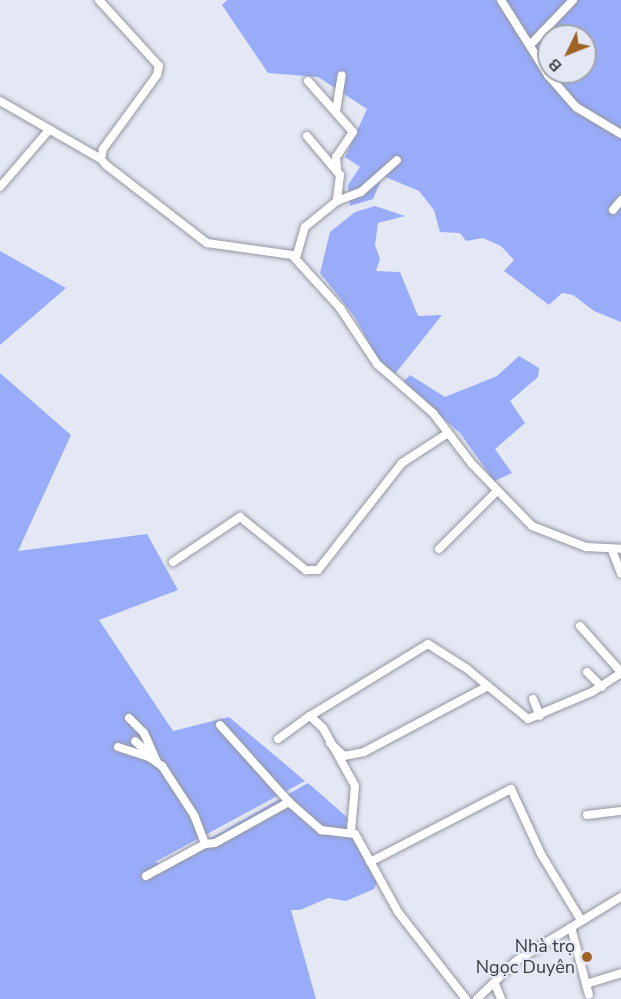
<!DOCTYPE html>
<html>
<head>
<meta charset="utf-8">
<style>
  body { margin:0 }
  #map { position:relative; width:621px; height:999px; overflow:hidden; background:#e4e8f4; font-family:"Nunito Sans",sans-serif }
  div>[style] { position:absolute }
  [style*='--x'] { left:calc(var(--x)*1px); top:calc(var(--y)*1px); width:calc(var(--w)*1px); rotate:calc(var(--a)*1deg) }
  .forest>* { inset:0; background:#99acfa }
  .roads { filter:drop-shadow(0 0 2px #9497a2) drop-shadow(0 0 2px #9497a2) }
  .minor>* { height:8px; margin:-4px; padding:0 4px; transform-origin:4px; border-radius:4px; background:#fff }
  .dots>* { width:16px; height:16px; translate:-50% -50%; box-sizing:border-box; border:3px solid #e4e8f4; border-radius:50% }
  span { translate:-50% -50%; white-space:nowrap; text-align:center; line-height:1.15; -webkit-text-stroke:5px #e4e8f4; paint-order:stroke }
  .poi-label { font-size:18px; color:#3a3c40 }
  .right { translate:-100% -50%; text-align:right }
  .north { position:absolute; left:537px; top:24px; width:60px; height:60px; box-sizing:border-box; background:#e4e8f4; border:2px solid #a0a3ac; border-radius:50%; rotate:227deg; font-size:16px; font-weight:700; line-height:24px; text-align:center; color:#3a3c40 }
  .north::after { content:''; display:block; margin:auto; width:21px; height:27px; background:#9f6325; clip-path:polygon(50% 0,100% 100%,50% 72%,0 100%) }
</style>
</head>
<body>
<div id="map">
  <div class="forest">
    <i style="clip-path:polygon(evenodd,227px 0,621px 0,621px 322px,594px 311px,573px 295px,562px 293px,549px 305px,504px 271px,514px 260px,501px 246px,483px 238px,466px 241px,460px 233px,440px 232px,434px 210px,419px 191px,383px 176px,373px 199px,350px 206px,348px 185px,360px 167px,345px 157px,367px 109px,318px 77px,268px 73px,222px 5px,227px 0,549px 36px,585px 36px,585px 72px,549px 72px,549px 36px)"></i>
    <i style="clip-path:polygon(375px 206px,405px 216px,378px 223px,375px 245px,380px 259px,376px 271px,400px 272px,418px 316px,442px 315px,395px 374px,379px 361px,354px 316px,320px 273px,330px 232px,355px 212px)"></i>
    <i style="clip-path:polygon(0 251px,66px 288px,0 345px)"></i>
    <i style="clip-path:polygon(519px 356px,539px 368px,538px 377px,510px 401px,525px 423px,495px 449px,512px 473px,494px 481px,460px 433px,402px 383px,410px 375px,445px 397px,497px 376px)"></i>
    <i style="clip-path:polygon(0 373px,71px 435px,18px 551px,147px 534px,178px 590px,99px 620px,173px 731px,229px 717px,305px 781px,155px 862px,164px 865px,308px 783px,348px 818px,346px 826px,378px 880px,374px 889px,346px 901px,328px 898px,300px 910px,291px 910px,316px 999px,0 999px)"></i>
  </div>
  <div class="roads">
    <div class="minor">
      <i style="--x:99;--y:0;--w:89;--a:47.7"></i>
      <i style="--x:159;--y:66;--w:9;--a:103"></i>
      <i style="--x:157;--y:75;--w:92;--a:126.1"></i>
      <i style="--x:103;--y:149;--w:10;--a:101"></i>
      <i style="--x:101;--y:159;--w:8;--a:50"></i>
      <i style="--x:106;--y:165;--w:128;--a:37.7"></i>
      <i style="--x:207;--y:243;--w:86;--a:8"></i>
      <i style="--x:292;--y:255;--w:72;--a:47.8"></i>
      <i style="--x:340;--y:308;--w:67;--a:56.5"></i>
      <i style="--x:377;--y:364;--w:74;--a:41.2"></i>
      <i style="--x:433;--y:413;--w:64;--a:52.6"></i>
      <i style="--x:472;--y:464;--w:86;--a:45.9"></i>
      <i style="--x:532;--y:526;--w:58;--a:21.3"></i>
      <i style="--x:586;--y:547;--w:35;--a:3"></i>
      <i style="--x:501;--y:0;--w:89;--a:57.9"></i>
      <i style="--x:548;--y:75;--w:43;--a:48.8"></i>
      <i style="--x:576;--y:107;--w:52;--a:31"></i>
      <i style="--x:531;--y:44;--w:61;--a:-46.3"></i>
      <i style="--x:308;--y:81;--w:68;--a:48.6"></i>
      <i style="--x:353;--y:132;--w:30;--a:124"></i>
      <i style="--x:336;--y:157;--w:12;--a:85"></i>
      <i style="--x:0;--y:101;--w:116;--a:29.9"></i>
      <i style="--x:336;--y:111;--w:36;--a:-81"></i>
      <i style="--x:307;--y:136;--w:51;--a:49.8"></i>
      <i style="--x:340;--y:175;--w:26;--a:97"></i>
      <i style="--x:0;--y:187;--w:75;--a:-49.3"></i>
      <i style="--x:613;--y:210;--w:13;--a:-51"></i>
      <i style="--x:296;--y:258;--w:32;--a:-74"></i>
      <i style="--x:305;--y:227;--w:41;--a:-39.1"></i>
      <i style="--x:337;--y:201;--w:26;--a:-21"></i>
      <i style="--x:361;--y:192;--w:48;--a:-41.6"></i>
      <i style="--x:439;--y:549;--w:82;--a:-45"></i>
      <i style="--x:612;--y:550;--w:25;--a:69"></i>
      <i style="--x:173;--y:562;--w:81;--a:-33.9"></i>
      <i style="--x:240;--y:517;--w:85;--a:38.8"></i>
      <i style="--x:306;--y:570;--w:12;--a:0"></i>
      <i style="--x:318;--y:570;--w:136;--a:-51.9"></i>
      <i style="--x:402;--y:463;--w:55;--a:-33.1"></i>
      <i style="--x:580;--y:626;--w:62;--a:48.3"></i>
      <i style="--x:587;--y:672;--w:21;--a:45"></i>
      <i style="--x:533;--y:699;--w:18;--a:68"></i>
      <i style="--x:310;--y:716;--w:138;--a:-31.4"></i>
      <i style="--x:428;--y:644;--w:45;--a:32.3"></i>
      <i style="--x:466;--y:668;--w:80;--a:39.4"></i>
      <i style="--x:528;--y:719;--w:69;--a:-22.9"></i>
      <i style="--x:592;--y:692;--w:35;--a:-33"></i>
      <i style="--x:129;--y:718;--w:21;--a:45"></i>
      <i style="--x:144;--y:733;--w:30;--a:66"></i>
      <i style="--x:156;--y:760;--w:28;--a:-138"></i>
      <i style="--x:220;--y:725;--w:106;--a:48.1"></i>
      <i style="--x:278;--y:739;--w:39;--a:-36"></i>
      <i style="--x:310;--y:716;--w:18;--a:43"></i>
      <i style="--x:323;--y:728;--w:66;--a:61.1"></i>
      <i style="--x:355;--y:786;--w:45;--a:95.1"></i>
      <i style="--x:330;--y:743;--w:19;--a:43"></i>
      <i style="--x:344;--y:756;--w:20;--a:-11"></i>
      <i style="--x:364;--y:752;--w:140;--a:-28"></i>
      <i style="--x:118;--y:747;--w:33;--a:18"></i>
      <i style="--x:149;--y:757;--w:16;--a:35"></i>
      <i style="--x:162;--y:766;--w:59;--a:56.9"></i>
      <i style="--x:194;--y:815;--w:31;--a:69"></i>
      <i style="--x:205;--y:844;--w:10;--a:-6"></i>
      <i style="--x:215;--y:843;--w:85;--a:-29"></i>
      <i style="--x:289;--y:802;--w:43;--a:41.2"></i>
      <i style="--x:321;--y:830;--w:34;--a:7"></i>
      <i style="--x:355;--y:834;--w:89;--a:61.1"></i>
      <i style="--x:398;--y:912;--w:110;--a:52"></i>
      <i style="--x:587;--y:815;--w:34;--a:-7"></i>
      <i style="--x:370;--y:862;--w:159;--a:-27.4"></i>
      <i style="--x:511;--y:789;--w:72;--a:65.2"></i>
      <i style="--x:541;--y:854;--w:77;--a:58.8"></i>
      <i style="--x:146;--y:876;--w:67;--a:-28.5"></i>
      <i style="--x:571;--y:927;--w:59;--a:75.3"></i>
      <i style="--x:586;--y:984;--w:37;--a:-17"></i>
      <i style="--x:495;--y:984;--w:16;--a:68"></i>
      <i style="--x:586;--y:984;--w:11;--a:75"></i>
      <i style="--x:477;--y:999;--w:54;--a:-44.3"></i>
      <i style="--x:516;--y:961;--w:123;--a:-31.4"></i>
    </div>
  </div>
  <div class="dots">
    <i style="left:587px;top:957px;background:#9f6325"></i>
  </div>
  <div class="poi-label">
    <span class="right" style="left:575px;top:957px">Nhà trọ<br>Ngọc Duyên</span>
  </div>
  <div class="north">B</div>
</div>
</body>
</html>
